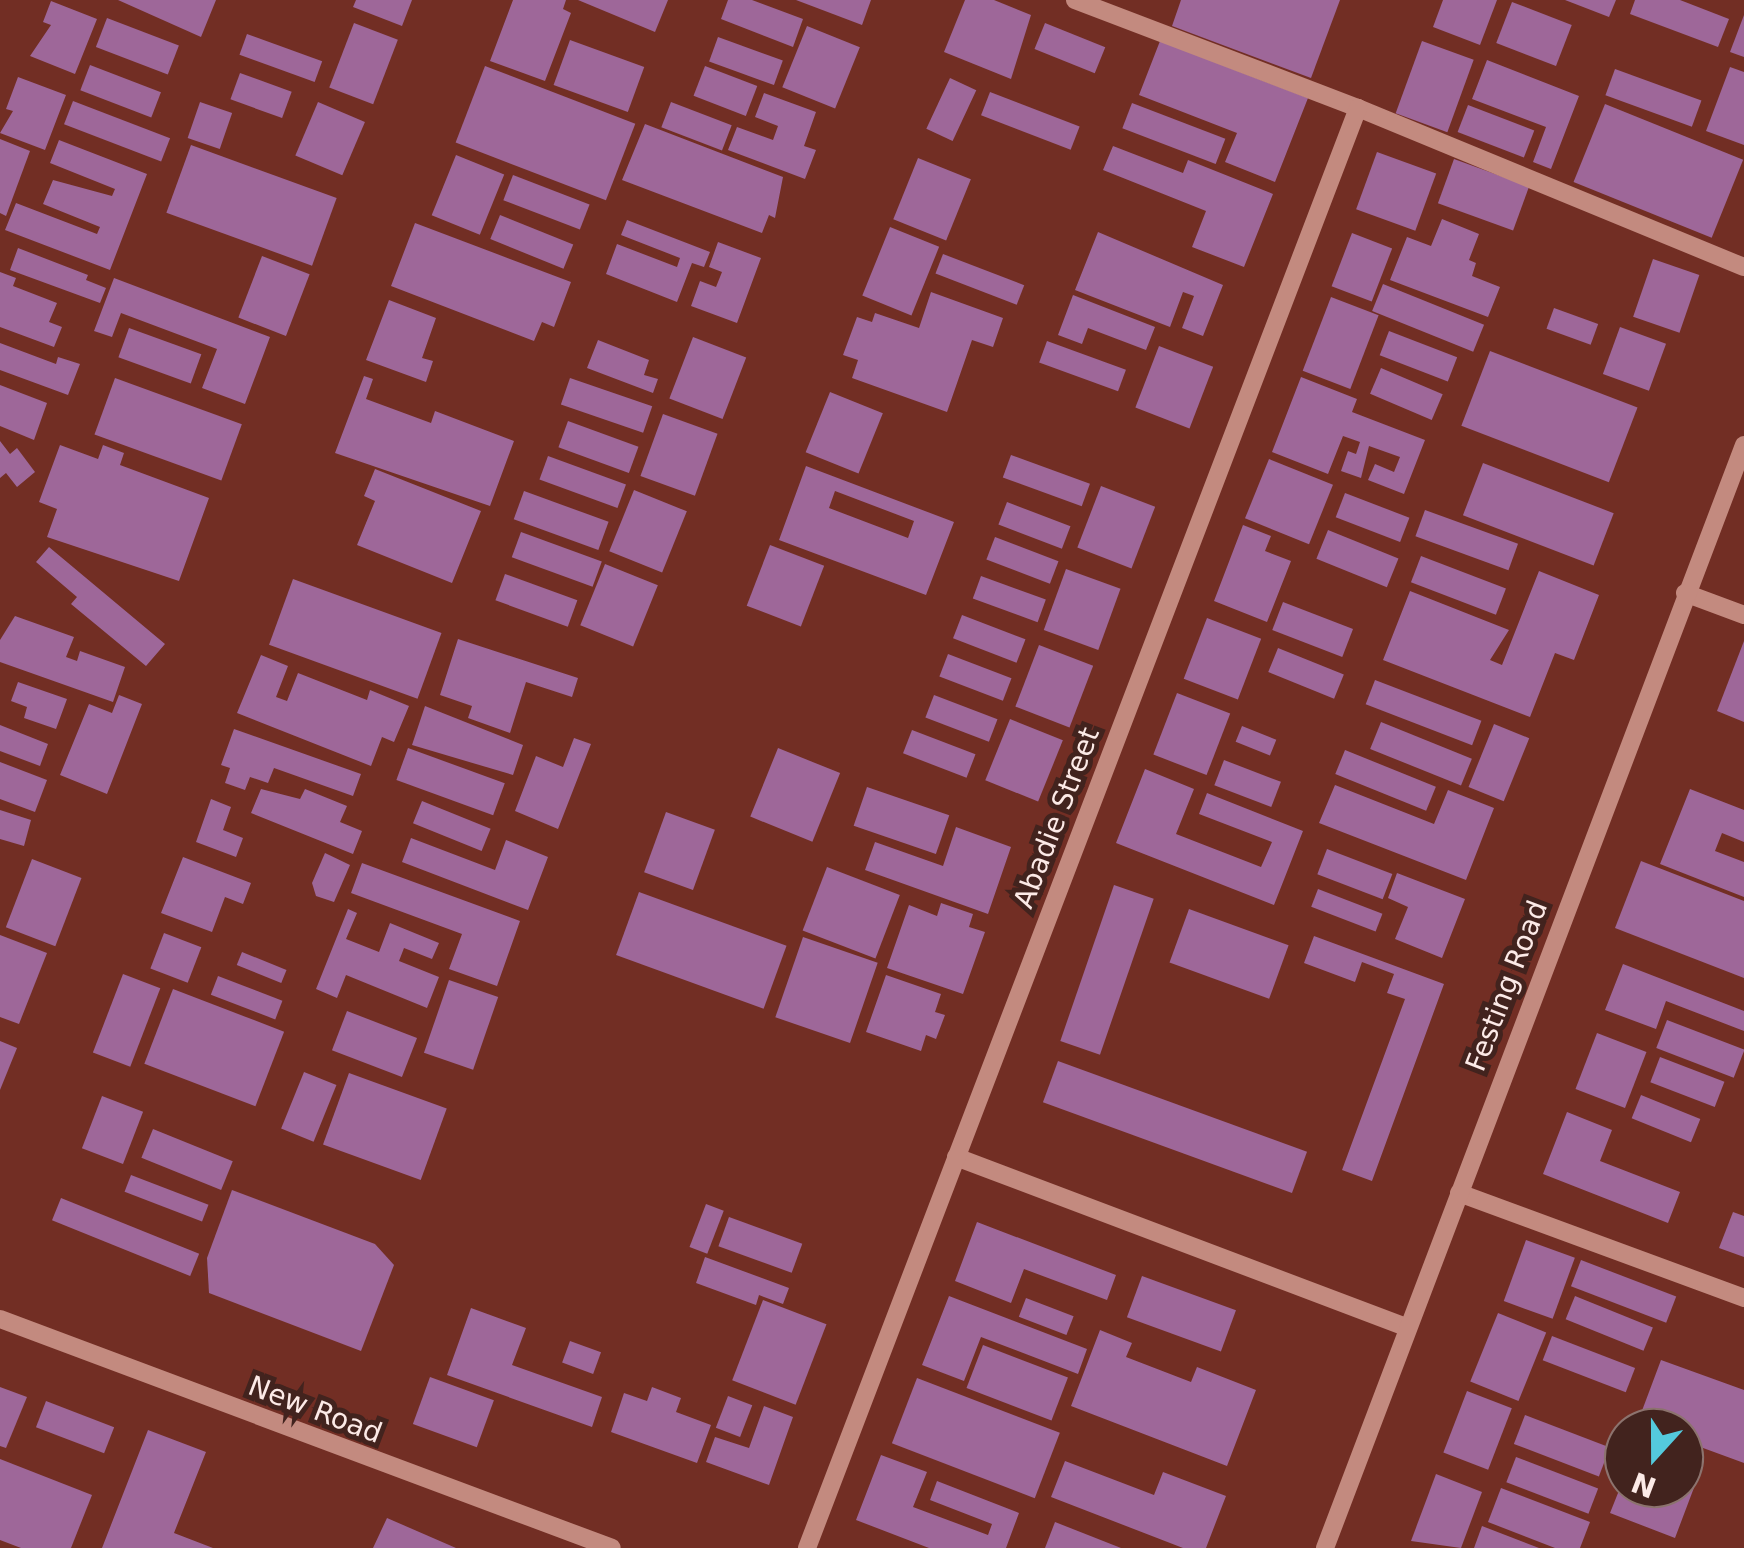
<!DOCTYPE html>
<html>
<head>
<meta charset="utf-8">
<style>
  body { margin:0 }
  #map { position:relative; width:1744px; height:1548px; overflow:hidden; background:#722e24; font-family:"DejaVu Sans",sans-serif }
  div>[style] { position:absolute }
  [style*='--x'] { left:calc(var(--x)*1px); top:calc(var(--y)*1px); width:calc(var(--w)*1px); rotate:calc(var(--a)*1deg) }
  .building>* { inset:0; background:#9e6799; transform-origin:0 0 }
  .minor>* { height:18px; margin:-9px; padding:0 9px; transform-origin:9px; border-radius:9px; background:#c38a7f }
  span { translate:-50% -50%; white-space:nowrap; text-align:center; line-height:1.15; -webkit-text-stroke:10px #42231e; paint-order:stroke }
  .street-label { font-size:28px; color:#fceae7 }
  .north { position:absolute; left:1604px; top:1408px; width:100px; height:100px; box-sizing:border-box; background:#42231e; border:2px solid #8c736e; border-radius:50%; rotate:201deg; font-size:28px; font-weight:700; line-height:40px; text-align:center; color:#fceae7 }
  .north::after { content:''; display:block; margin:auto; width:35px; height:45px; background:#54cadd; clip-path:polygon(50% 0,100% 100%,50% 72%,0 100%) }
</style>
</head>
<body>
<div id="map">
  <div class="building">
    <i style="clip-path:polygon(118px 0,216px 0,201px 37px)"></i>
    <i style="clip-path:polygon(356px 0,412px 0,402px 26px,353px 7px)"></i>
    <i style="clip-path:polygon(513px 0,566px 0,563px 9px,571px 13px,545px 81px,490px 61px)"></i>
    <i style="clip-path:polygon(578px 0,668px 0,655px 32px)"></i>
    <i style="clip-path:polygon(728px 0,752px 0,803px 19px,793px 47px,721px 19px)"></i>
    <i style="clip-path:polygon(796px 0,871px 0,862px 25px)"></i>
    <i style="clip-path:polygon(965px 0,994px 0,1031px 15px,1011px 79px,944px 52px)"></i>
    <i style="clip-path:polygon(1181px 0,1340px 0,1311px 78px,1172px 26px)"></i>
    <i style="clip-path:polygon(1443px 0,1497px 0,1480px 45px,1433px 27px)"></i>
    <i style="clip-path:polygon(1565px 0,1616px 0,1609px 17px)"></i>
    <i style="clip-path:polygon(1635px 0,1680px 0,1729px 19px,1718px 47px,1630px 14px)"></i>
    <i style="clip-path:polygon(51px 1px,97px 19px,75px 74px,30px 56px,51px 25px,43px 22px)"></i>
    <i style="left:1512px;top:2px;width:64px;height:44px;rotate:21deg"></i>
    <i style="clip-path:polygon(1744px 15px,1744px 57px,1730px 52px)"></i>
    <i style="left:107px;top:18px;width:77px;height:31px;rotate:21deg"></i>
    <i style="left:354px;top:23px;width:47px;height:69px;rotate:21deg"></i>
    <i style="left:1045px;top:23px;width:65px;height:28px;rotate:22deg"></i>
    <i style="left:807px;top:26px;width:57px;height:66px;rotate:22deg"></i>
    <i style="left:247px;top:34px;width:80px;height:22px;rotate:20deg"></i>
    <i style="left:718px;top:37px;width:69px;height:26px;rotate:20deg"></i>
    <i style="left:570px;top:40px;width:79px;height:48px;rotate:20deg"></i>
    <i style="clip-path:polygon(1160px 41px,1308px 98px,1275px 182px,1225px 162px,1237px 133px,1139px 95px)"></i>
    <i style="left:1422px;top:41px;width:55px;height:77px;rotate:20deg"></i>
    <i style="clip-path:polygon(1487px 60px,1579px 96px,1551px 169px,1533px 162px,1546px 127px,1472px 99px)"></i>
    <i style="left:90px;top:65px;width:76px;height:27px;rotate:21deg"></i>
    <i style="left:485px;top:66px;width:161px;height:82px;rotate:21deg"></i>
    <i style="left:705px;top:66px;width:56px;height:32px;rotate:21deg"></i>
    <i style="clip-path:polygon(1730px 67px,1744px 72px,1744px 145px,1706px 131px)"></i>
    <i style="left:1615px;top:69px;width:92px;height:28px;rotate:20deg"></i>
    <i style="left:240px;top:73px;width:55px;height:28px;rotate:20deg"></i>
    <i style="clip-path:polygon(18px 77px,66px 95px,45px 150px,0 133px,13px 111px,6px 109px)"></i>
    <i style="left:950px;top:78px;width:29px;height:56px;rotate:25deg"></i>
    <i style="left:990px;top:92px;width:96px;height:25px;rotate:21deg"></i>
    <i style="clip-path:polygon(764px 93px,816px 112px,804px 146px,816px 150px,805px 179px,728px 150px,737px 127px,773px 140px,778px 126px,755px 117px)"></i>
    <i style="left:73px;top:101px;width:104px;height:25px;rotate:21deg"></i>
    <i style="left:200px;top:102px;width:34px;height:38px;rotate:19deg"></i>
    <i style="left:318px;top:102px;width:51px;height:58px;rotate:23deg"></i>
    <i style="left:671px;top:102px;width:65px;height:27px;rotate:21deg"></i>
    <i style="left:1132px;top:103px;width:100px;height:27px;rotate:21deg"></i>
    <i style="left:1605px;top:104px;width:149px;height:84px;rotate:22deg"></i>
    <i style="left:1468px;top:105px;width:71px;height:29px;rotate:21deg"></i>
    <i style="clip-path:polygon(645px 124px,783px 177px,775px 218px,769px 215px,762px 233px,622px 180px)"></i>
    <i style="clip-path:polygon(0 139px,30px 151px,6px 216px,0 213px)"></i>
    <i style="clip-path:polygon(59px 140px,147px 174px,110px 270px,5px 230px,16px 203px,97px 234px,100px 227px,43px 204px,53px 180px,112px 196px,115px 189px,50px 163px)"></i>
    <i style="left:191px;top:145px;width:155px;height:72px;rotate:20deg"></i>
    <i style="clip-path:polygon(1113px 146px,1183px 173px,1188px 160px,1273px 194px,1244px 267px,1192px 247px,1206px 211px,1103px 170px)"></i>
    <i style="left:1377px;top:152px;width:63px;height:61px;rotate:20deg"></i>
    <i style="left:456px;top:155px;width:52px;height:65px;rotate:22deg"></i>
    <i style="left:918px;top:158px;width:57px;height:66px;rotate:22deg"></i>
    <i style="left:1454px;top:159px;width:80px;height:47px;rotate:20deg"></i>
    <i style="left:513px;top:175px;width:82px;height:27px;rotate:21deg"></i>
    <i style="left:500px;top:215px;width:79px;height:26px;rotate:22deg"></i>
    <i style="clip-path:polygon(1442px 219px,1479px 234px,1469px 260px,1476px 263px,1472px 276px,1500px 287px,1488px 317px,1390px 280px,1407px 237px,1431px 246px)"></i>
    <i style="clip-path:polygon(627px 220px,710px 252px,704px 267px,692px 263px,677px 302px,606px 274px,617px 244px,677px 267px,680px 258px,621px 235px)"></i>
    <i style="clip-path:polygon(415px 223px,571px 282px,554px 327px,542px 322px,534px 341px,391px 286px)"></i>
    <i style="left:890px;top:227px;width:53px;height:74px;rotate:22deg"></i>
    <i style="clip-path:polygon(1098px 232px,1223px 285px,1203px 336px,1182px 328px,1194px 296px,1183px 292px,1170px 327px,1075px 290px)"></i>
    <i style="left:1352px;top:233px;width:43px;height:57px;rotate:21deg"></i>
    <i style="clip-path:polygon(718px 242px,761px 258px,737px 323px,691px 306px,700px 281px,716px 287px,722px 272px,709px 267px)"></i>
    <i style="clip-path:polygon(18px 248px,88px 275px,86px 280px,106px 288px,100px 303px,10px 270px)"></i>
    <i style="left:943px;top:254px;width:87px;height:21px;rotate:21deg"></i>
    <i style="left:262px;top:256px;width:51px;height:66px;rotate:21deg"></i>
    <i style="left:1653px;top:259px;width:49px;height:61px;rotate:19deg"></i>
    <i style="clip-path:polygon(0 272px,16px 278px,13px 286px,57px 303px,49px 322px,62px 327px,54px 347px,0 327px)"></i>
    <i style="clip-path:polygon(114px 278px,270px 337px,245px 404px,202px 388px,217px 349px,121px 313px,112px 337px,94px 331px)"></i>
    <i style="left:1383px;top:284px;width:109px;height:29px;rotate:22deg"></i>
    <i style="clip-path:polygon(931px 292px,1003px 318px,993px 347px,972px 340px,947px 412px,852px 378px,858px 360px,843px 355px,857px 317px,872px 322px,875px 313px,919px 328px)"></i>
    <i style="clip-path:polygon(1073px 295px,1155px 327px,1146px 350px,1088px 328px,1082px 344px,1058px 335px)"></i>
    <i style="left:1331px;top:297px;width:51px;height:79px;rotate:21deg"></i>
    <i style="clip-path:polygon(389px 300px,436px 318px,422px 358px,433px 361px,426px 382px,366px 360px)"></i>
    <i style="left:1554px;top:308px;width:47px;height:22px;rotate:20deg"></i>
    <i style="left:1620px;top:327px;width:49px;height:50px;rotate:20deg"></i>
    <i style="left:129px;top:328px;width:77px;height:31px;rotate:20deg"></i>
    <i style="left:1389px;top:331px;width:73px;height:26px;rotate:21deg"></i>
    <i style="left:693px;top:337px;width:57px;height:66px;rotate:21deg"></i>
    <i style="clip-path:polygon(598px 340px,649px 360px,644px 375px,658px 379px,653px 393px,587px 368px)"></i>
    <i style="left:1047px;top:341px;width:84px;height:23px;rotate:20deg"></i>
    <i style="clip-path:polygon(0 343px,56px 364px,58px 357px,80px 364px,68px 395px,0 370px)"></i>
    <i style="left:1159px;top:346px;width:58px;height:66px;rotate:21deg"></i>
    <i style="left:1490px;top:351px;width:158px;height:80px;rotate:21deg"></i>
    <i style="left:1381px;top:368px;width:67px;height:28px;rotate:23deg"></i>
    <i style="clip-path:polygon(364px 376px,373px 379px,366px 399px,431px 423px,435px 411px,514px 441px,490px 506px,335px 453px)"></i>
    <i style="clip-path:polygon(1301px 377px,1357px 399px,1352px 412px,1425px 440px,1404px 494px,1368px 480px,1375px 464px,1394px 472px,1400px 457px,1369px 446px,1361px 478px,1341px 471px,1348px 451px,1356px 454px,1360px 442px,1343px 436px,1328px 474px,1272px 452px)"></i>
    <i style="left:115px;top:378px;width:135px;height:60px;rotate:20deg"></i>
    <i style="left:570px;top:378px;width:87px;height:28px;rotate:19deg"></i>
    <i style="clip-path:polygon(0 385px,47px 403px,34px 440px,0 426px)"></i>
    <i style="left:830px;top:392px;width:57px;height:65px;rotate:22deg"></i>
    <i style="left:663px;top:414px;width:58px;height:66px;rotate:20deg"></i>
    <i style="left:568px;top:421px;width:75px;height:28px;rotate:20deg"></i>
    <i style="clip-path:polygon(0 441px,10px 454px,17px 448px,35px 472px,17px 487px,6px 473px,0 478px)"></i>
    <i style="clip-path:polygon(60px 445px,98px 459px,103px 445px,124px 453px,120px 465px,209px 498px,179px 581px,47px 537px,57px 509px,39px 502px)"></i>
    <i style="left:1011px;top:455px;width:84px;height:24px;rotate:20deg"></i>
    <i style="left:548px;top:456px;width:83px;height:25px;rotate:20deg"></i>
    <i style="left:1269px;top:459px;width:69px;height:64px;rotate:22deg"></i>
    <i style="left:1483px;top:463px;width:140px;height:56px;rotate:21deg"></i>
    <i style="clip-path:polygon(evenodd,806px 466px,954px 522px,926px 595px,779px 540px,806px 466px,835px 491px,914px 521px,908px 538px,829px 508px,835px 491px)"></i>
    <i style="clip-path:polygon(375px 469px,481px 511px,452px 583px,357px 545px,375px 501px,364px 496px)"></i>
    <i style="left:1101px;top:486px;width:58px;height:66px;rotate:21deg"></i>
    <i style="left:634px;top:490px;width:57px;height:66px;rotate:22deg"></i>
    <i style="left:524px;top:491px;width:90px;height:30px;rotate:20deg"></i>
    <i style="left:1345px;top:493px;width:69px;height:26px;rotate:21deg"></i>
    <i style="left:1007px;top:502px;width:68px;height:24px;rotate:21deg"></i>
    <i style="left:1425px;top:510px;width:99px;height:28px;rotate:20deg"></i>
    <i style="clip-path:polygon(1243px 525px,1271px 536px,1265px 551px,1291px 561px,1267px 622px,1214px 601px)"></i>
    <i style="left:1328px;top:530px;width:76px;height:31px;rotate:22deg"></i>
    <i style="left:521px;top:532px;width:86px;height:27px;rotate:20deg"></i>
    <i style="left:995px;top:537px;width:68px;height:24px;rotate:21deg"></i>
    <i style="left:770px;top:545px;width:58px;height:65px;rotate:21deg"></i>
    <i style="clip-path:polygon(49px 547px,165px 644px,146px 666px,71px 604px,77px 597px,36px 562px)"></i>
    <i style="left:1421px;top:556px;width:91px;height:28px;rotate:21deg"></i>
    <i style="left:605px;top:564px;width:57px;height:66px;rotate:22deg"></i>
    <i style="left:1066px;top:569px;width:58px;height:65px;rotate:20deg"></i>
    <i style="clip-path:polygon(1539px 571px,1599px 595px,1574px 660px,1555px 653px,1530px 717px,1383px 660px,1410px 591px,1509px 630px,1490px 660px,1502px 665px)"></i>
    <i style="left:505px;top:574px;width:77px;height:28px;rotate:20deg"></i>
    <i style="left:981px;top:576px;width:69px;height:24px;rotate:20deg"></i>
    <i style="left:293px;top:579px;width:158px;height:70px;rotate:20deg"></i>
    <i style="left:1283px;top:602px;width:75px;height:30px;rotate:21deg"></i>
    <i style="left:962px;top:615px;width:68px;height:25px;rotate:21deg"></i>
    <i style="clip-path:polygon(15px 616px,74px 637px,66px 657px,77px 661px,80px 651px,125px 667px,113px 702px,0 662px,0 640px)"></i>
    <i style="left:1207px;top:618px;width:58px;height:65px;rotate:21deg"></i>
    <i style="clip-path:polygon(458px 639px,578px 678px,572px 697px,526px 682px,510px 733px,468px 718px,472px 706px,440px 695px)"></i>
    <i style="clip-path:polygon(1744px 641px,1744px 722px,1717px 711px)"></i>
    <i style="left:1039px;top:645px;width:58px;height:66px;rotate:21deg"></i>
    <i style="left:1278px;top:648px;width:71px;height:26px;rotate:22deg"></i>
    <i style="left:948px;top:654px;width:68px;height:24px;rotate:21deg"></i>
    <i style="clip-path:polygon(261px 655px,288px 666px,276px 697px,287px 701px,298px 673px,367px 700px,370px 690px,409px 706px,394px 742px,382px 737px,371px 766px,237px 713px)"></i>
    <i style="left:1375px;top:680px;width:114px;height:26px;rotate:21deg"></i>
    <i style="clip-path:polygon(18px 682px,67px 699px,56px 729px,24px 718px,27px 707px,11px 701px)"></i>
    <i style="left:1177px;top:693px;width:57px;height:66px;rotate:21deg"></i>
    <i style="clip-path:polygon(119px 695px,142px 704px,107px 794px,60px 775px,89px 704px,112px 713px)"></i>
    <i style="left:934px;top:695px;width:68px;height:24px;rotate:21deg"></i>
    <i style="clip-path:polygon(425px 706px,523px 745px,513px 775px,412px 745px)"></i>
    <i style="left:1010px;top:719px;width:57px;height:66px;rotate:22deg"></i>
    <i style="left:1381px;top:722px;width:98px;height:29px;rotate:22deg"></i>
    <i style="left:1494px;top:724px;width:38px;height:68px;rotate:22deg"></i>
    <i style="clip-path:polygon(0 725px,48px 744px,40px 766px,0 751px)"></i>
    <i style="left:1242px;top:726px;width:37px;height:17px;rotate:22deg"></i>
    <i style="clip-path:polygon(234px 729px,361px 774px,353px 796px,274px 768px,268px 783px,250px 777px,245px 790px,225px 783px,230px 768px,221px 765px)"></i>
    <i style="left:912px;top:730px;width:68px;height:25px;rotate:21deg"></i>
    <i style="clip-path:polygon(574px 738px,591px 744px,558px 829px,515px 811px,536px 756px,563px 767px)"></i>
    <i style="left:408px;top:748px;width:103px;height:34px;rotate:20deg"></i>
    <i style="left:778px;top:748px;width:67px;height:74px;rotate:22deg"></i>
    <i style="left:1345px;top:750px;width:98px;height:26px;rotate:22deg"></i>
    <i style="left:1224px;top:760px;width:61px;height:27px;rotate:21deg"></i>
    <i style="clip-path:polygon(0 762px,47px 780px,35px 812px,0 799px)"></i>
    <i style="clip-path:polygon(1145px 769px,1194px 789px,1176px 834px,1261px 867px,1272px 842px,1199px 814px,1207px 793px,1303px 831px,1274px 905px,1116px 843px)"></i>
    <i style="clip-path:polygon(1335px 785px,1434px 824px,1448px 790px,1494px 808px,1466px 880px,1319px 823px)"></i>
    <i style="left:867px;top:787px;width:87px;height:41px;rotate:19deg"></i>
    <i style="clip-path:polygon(261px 789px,300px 799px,305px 789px,347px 806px,340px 822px,362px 831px,353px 854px,251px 813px)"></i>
    <i style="clip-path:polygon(1690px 789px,1744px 810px,1744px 842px,1722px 833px,1715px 851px,1744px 862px,1744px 897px,1660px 864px)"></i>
    <i style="clip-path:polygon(211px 799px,231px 807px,223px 830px,243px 838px,236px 857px,196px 842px)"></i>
    <i style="left:422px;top:801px;width:74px;height:24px;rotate:22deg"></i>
    <i style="clip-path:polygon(0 810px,31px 820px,24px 846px,0 839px)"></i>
    <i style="left:666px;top:812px;width:52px;height:64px;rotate:20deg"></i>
    <i style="clip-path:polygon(956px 827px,1011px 847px,988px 914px,865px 870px,875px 842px,943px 866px)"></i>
    <i style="clip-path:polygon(411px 838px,495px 870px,506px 840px,548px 857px,528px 910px,402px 862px)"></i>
    <i style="left:1327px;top:849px;width:70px;height:27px;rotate:21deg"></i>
    <i style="clip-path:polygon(325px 853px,350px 865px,334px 902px,316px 896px,312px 883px)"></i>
    <i style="clip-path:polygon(183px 857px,251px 883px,243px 904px,225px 897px,212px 932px,161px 913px)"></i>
    <i style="left:32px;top:859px;width:53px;height:73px;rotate:21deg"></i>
    <i style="clip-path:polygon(1641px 861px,1744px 901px,1744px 978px,1615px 928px)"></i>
    <i style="clip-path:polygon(362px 863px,520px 921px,497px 986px,449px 969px,462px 934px,351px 893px)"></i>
    <i style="left:827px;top:867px;width:78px;height:68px;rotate:21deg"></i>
    <i style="clip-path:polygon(1397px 873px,1465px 899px,1442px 958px,1395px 939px,1408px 907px,1388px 898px)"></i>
    <i style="left:1114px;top:885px;width:42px;height:165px;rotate:19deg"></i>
    <i style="left:1318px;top:889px;width:69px;height:19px;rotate:21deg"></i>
    <i style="left:639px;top:892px;width:157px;height:67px;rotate:20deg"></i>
    <i style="clip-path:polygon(941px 903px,973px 914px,969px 927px,985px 932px,963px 994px,887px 968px,909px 905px,937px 916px)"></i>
    <i style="clip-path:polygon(348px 909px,357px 913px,346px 939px,379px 952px,390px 923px,439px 943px,432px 959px,404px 948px,399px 961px,439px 977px,427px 1008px,346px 975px,337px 998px,316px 989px)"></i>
    <i style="left:1189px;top:909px;width:106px;height:57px;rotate:20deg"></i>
    <i style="left:164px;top:933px;width:40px;height:38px;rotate:21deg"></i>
    <i style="clip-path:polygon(0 935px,47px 953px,19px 1024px,0 1017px)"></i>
    <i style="clip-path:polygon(1314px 936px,1444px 984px,1372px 1181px,1342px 1170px,1405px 999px,1387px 993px,1394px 974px,1362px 962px,1355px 982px,1304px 963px)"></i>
    <i style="left:803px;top:937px;width:79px;height:85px;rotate:19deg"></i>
    <i style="left:242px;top:952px;width:48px;height:14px;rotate:22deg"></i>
    <i style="clip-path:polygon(1623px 964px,1744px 1011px,1744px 1031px,1666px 1001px,1656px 1029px,1605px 1010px)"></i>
    <i style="left:123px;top:974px;width:40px;height:84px;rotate:21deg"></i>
    <i style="clip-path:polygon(886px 975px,941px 994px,935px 1012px,945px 1015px,936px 1039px,926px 1035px,921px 1051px,866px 1032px)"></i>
    <i style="left:218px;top:976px;width:69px;height:20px;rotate:21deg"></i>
    <i style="left:449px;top:980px;width:52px;height:77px;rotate:19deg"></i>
    <i style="left:173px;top:989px;width:119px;height:80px;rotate:21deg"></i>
    <i style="left:347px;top:1011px;width:75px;height:42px;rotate:21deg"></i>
    <i style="left:1667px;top:1020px;width:83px;height:30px;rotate:21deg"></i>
    <i style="left:1597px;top:1033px;width:53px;height:60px;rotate:21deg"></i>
    <i style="clip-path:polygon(0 1041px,17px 1048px,0 1090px)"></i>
    <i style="left:1660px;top:1057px;width:69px;height:27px;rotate:21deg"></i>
    <i style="left:1058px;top:1061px;width:265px;height:44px;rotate:20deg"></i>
    <i style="left:304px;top:1072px;width:35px;height:61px;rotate:22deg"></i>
    <i style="left:349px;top:1073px;width:104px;height:76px;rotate:20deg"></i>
    <i style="left:1641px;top:1095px;width:64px;height:25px;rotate:22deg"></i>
    <i style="left:102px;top:1096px;width:44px;height:56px;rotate:21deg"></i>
    <i style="clip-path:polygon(1567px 1112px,1612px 1130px,1600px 1161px,1680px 1192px,1668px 1223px,1543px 1174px)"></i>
    <i style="left:153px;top:1129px;width:86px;height:31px;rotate:22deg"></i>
    <i style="left:131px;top:1175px;width:83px;height:18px;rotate:21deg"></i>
    <i style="clip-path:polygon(232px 1190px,375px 1244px,394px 1265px,361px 1351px,209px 1293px,207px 1258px)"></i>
    <i style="left:61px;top:1198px;width:149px;height:24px;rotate:22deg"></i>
    <i style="left:706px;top:1204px;width:19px;height:46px;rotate:21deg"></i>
    <i style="clip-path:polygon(1733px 1212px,1744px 1216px,1744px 1257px,1719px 1248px)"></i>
    <i style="left:729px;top:1217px;width:78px;height:31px;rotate:20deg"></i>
    <i style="clip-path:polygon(977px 1222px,1116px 1275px,1107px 1300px,1024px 1269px,1011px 1303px,955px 1281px)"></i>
    <i style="left:1526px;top:1240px;width:52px;height:65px;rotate:20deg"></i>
    <i style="clip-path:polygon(705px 1257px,789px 1288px,783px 1304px,759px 1295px,756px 1305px,696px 1283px)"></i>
    <i style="left:1581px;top:1260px;width:102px;height:28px;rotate:21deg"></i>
    <i style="left:1142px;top:1276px;width:100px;height:44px;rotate:20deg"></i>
    <i style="clip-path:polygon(949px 1296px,1087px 1349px,1078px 1374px,981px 1337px,964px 1381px,922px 1365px)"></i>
    <i style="left:1575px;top:1296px;width:84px;height:25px;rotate:22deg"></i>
    <i style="left:1026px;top:1298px;width:51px;height:20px;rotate:21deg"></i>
    <i style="left:763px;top:1300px;width:68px;height:86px;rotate:21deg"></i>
    <i style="clip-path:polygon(471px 1308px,526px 1328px,512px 1365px,602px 1397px,592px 1427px,447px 1375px)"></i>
    <i style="left:1498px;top:1313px;width:52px;height:74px;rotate:22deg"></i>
    <i style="clip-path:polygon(1100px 1330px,1132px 1343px,1126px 1357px,1191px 1382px,1197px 1367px,1256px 1390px,1227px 1466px,1071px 1406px)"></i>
    <i style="left:1552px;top:1336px;width:89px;height:26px;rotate:21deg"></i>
    <i style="left:570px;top:1341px;width:33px;height:23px;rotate:20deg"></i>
    <i style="left:983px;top:1345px;width:91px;height:46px;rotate:21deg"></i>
    <i style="clip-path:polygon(1661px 1360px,1744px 1390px,1744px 1463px,1684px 1441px,1684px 1428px,1637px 1424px)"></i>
    <i style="left:430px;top:1377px;width:68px;height:50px;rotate:20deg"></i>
    <i style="left:917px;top:1378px;width:153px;height:70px;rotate:21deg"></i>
    <i style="clip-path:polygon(0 1387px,27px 1397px,6px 1448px,0 1446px)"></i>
    <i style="clip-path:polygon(652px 1387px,681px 1398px,676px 1412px,711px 1425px,697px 1463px,611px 1432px,624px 1393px,647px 1401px)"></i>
    <i style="left:1467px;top:1391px;width:48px;height:66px;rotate:21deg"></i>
    <i style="left:728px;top:1396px;width:26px;height:34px;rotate:21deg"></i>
    <i style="left:46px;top:1401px;width:73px;height:28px;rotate:21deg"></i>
    <i style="clip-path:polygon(764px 1406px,793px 1417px,769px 1485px,706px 1462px,715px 1437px,749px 1448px)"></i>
    <i style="left:1525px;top:1415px;width:91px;height:31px;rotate:21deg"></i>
    <i style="clip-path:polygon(148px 1430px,206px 1452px,174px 1533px,213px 1548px,102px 1548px)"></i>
    <i style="clip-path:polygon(881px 1455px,927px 1472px,913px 1507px,988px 1535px,992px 1524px,930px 1500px,937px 1481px,1019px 1513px,1006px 1548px,929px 1548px,856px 1520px)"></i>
    <i style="left:1516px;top:1457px;width:88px;height:27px;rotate:21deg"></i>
    <i style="clip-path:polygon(0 1459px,92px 1495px,71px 1548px,21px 1548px,0 1540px)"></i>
    <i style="clip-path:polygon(1065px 1461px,1154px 1495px,1163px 1472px,1226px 1496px,1206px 1548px,1183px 1548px,1051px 1497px)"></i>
    <i style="clip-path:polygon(1436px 1474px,1482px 1492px,1461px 1548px,1411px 1541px)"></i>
    <i style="clip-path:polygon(1624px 1478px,1624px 1488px,1695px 1485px,1675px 1538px,1610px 1513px)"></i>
    <i style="clip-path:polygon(1501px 1488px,1590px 1522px,1580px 1548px,1555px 1548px,1488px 1522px)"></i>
    <i style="clip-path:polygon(387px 1518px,456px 1548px,373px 1548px)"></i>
    <i style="clip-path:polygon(1055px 1522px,1121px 1548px,1045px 1548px)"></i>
    <i style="clip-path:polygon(1482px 1526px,1539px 1548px,1474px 1548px)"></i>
  </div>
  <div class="minor">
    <i style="--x:1075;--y:0;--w:303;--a:20.9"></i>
    <i style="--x:1358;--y:108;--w:417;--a:22.4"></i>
    <i style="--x:1685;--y:593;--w:63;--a:20.4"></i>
    <i style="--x:956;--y:1157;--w:483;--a:20.7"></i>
    <i style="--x:1459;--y:1193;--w:304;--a:20.2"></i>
    <i style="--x:0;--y:1319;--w:653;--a:20.51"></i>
    <i style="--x:807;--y:1548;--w:1542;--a:-69.06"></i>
    <i style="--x:1325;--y:1548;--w:1180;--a:-69.2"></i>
  </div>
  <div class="street-label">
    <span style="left:1057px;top:818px;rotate:-69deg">Abadie Street</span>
    <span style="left:1507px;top:986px;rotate:-69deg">Festing Road</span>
    <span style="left:315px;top:1410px;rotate:21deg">New Road</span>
  </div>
  <div class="north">N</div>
</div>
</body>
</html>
